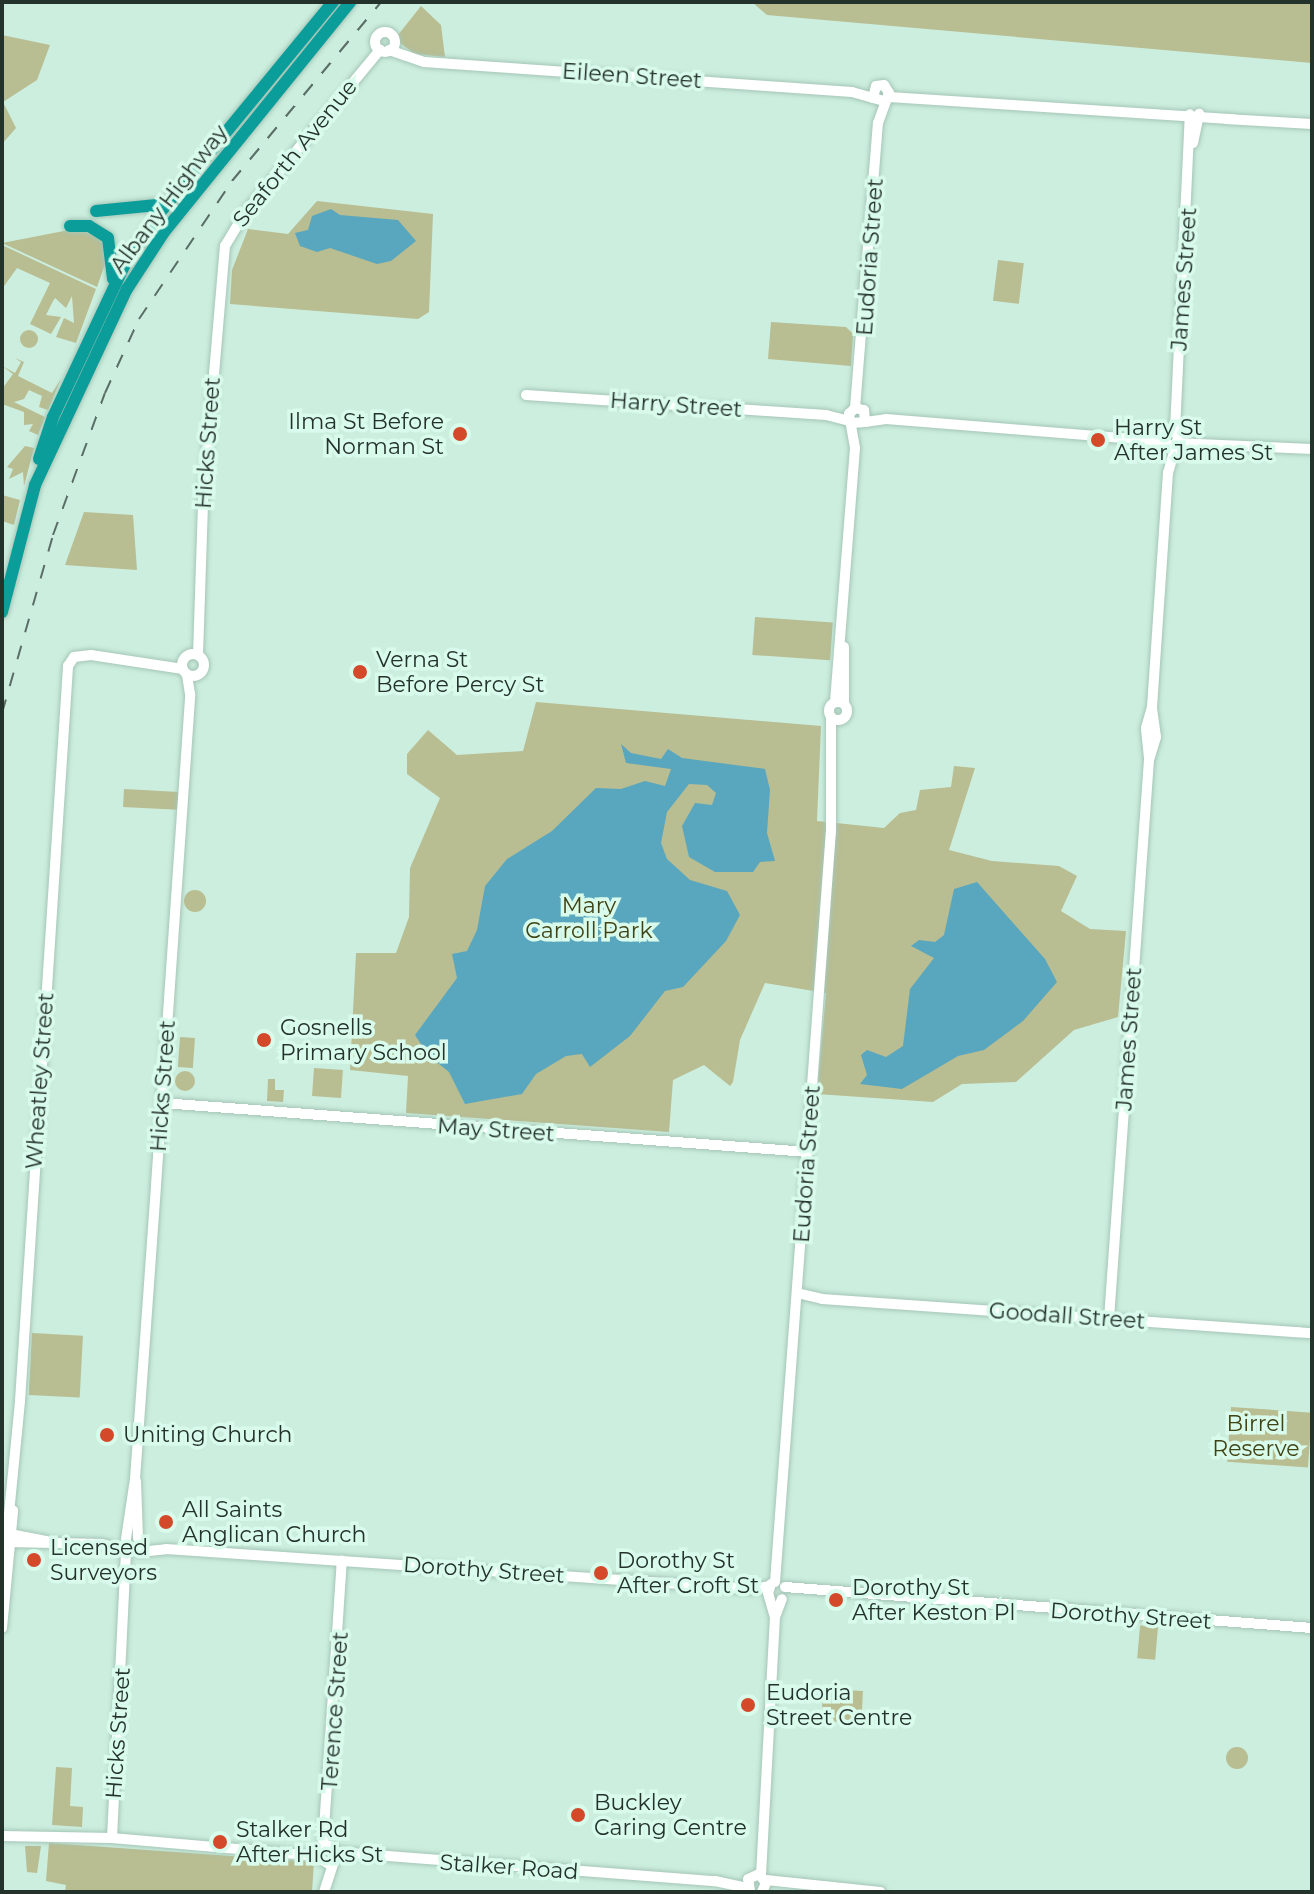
<!DOCTYPE html>
<html>
<head>
<meta charset="utf-8">
<style>
  body { margin:0 }
  #map { position:relative; width:1314px; height:1894px; overflow:hidden; background:#cceede; font-family:Montserrat,sans-serif }
  div>[style] { position:absolute }
  [style*='--x'] { left:calc(var(--x)*1px); top:calc(var(--y)*1px); width:calc(var(--w)*1px); rotate:calc(var(--a)*1deg) }
  .green>* { inset:0; background:#b8bd92; transform-origin:0 0 }
  .round { border-radius:50% }
  .water>* { inset:0; background:#59a7be }
  .roads { filter:drop-shadow(0 0 2px #a5c6b7) drop-shadow(0 0 2px #a5c6b7) }
  .secondary>* { height:10px; margin:-5px; padding:0 5px; transform-origin:5px; border-radius:5px; background:#fff }
  .secondary>.ring { margin:-5px; padding:0; box-sizing:content-box; background:none; border:10px solid #fff; border-radius:50% }
  .highway>* { height:12px; margin:-6px; padding:0 6px; transform-origin:6px; border-radius:6px; background:#0b9d9a }
  .rail>* { height:2px; margin-top:-1px; transform-origin:0; background:repeating-linear-gradient(90deg,#596d64 0 14px,transparent 0 28px) }
  .dots>* { width:22px; height:22px; translate:-50% -50%; box-sizing:border-box; border:4px solid #d9fbeb; border-radius:50% }
  span { translate:-50% -50%; white-space:nowrap; text-align:center; line-height:1.15; -webkit-text-stroke:7px #d9fbeb; paint-order:stroke }
  .street-label { font-size:22px; color:#24322c }
  .poi-label { font-size:22px; color:#24322c }
  .right { translate:-100% -50%; text-align:right }
  .left { translate:0 -50%; text-align:left }
  .park-label { font-size:22px; color:#404314 }
  .frame { position:absolute; inset:0; border:4px solid #24322c; pointer-events:none }
</style>
</head>
<body>
<div id="map">
  <div class="green">
    <i style="clip-path:polygon(752px 2px,1312px 2px,1312px 63px,767px 15px)"></i>
    <i style="clip-path:polygon(421px 6px,441px 25px,445px 57px,415px 54px,400px 43px,398px 35px)"></i>
    <i style="clip-path:polygon(2px 35px,50px 45px,37px 80px,3px 102px,16px 128px,2px 144px)"></i>
    <i style="clip-path:polygon(317px 201px,433px 214px,429px 312px,418px 319px,230px 304px,232px 270px,248px 229px,288px 234px)"></i>
    <i style="clip-path:polygon(69px 230px,100px 233px,108px 255px,97px 287px,2px 243px)"></i>
    <i style="clip-path:polygon(2px 245px,96px 289px,76px 343px,56px 337px,64px 318px,74px 323px,72px 296px,66px 308px,55px 298px,53px 301px,46px 315px,61px 317px,51px 334px,30px 324px,50px 283px,17px 268px,2px 289px)"></i>
    <i style="left:998px;top:260px;width:26px;height:41px;rotate:7deg"></i>
    <i style="clip-path:polygon(771px 322px,846px 327px,853px 334px,851px 366px,768px 359px)"></i>
    <i class="round" style="left:20px;top:330px;width:18px;height:18px"></i>
    <i style="clip-path:polygon(15px 358px,24px 362px,18px 376px,52px 393px,61px 379px,48px 410px,39px 407px,42px 396px,29px 390px,24px 399px,14px 402px,45px 417px,38px 435px,29px 431px,33px 424px,24px 425px,24px 412px,2px 404px,2px 389px,13px 374px,2px 366px,15px 373px,21px 362px)"></i>
    <i style="clip-path:polygon(25px 446px,34px 448px,24px 486px,23px 472px,9px 479px,13px 469px,7px 467px)"></i>
    <i style="clip-path:polygon(2px 495px,20px 500px,14px 525px,2px 521px)"></i>
    <i style="clip-path:polygon(84px 512px,133px 515px,137px 570px,65px 565px)"></i>
    <i style="left:755px;top:617px;width:78px;height:38px;rotate:4deg"></i>
    <i style="clip-path:polygon(536px 702px,821px 726px,817px 821px,884px 828px,900px 813px,916px 810px,920px 790px,951px 787px,954px 766px,975px 768px,949px 850px,992px 861px,1059px 866px,1077px 876px,1061px 911px,1090px 929px,1126px 931px,1118px 1017px,1074px 1030px,1016px 1082px,962px 1084px,933px 1102px,817px 1094px,826px 993px,765px 983px,740px 1040px,733px 1082px,730px 1086px,704px 1065px,673px 1080px,669px 1132px,406px 1113px,408px 1076px,350px 1070px,356px 953px,396px 953px,409px 917px,410px 868px,440px 798px,407px 774px,407px 754px,428px 730px,457px 755px,523px 751px)"></i>
    <i style="left:124px;top:789px;width:55px;height:18px;rotate:3deg"></i>
    <i class="round" style="left:184px;top:890px;width:22px;height:22px"></i>
    <i style="left:180px;top:1037px;width:15px;height:30px;rotate:4deg"></i>
    <i style="left:314px;top:1068px;width:29px;height:28px;rotate:4deg"></i>
    <i class="round" style="left:175px;top:1071px;width:20px;height:20px"></i>
    <i style="clip-path:polygon(268px 1079px,275px 1079px,275px 1090px,284px 1090px,283px 1102px,267px 1101px)"></i>
    <i style="left:32px;top:1333px;width:51px;height:62px;rotate:3deg"></i>
    <i style="left:1231px;top:1407px;width:81px;height:55px;rotate:4deg"></i>
    <i style="left:1158px;top:1627px;width:33px;height:18px;rotate:95deg"></i>
    <i style="left:823px;top:1689px;width:40px;height:32px;rotate:3deg"></i>
    <i class="round" style="left:1226px;top:1747px;width:22px;height:22px"></i>
    <i style="clip-path:polygon(56px 1767px,72px 1768px,70px 1806px,83px 1807px,82px 1827px,52px 1825px)"></i>
    <i style="clip-path:polygon(49px 1843px,314px 1862px,312px 1892px,65px 1892px,66px 1885px,46px 1881px)"></i>
    <i style="clip-path:polygon(25px 1846px,41px 1846px,37px 1873px,27px 1872px)"></i>
  </div>
  <div class="water">
    <i style="clip-path:polygon(331px 209px,340px 215px,398px 220px,416px 241px,391px 261px,377px 264px,330px 248px,317px 252px,300px 246px,295px 233px,308px 230px,312px 216px)"></i>
    <i style="clip-path:polygon(621px 744px,631px 753px,661px 759px,668px 749px,682px 758px,765px 769px,770px 790px,767px 833px,775px 861px,760px 862px,753px 872px,715px 872px,689px 857px,682px 826px,695px 803px,712px 805px,716px 793px,707px 785px,689px 784px,667px 812px,661px 843px,667px 859px,690px 880px,727px 891px,740px 915px,726px 941px,683px 987px,665px 991px,630px 1036px,590px 1067px,582px 1054px,566px 1056px,536px 1074px,522px 1094px,465px 1104px,449px 1072px,428px 1055px,415px 1035px,457px 978px,452px 954px,467px 951px,477px 930px,485px 886px,507px 859px,552px 831px,596px 788px,621px 789px,645px 781px,665px 786px,671px 769px,626px 763px)"></i>
    <i style="clip-path:polygon(977px 882px,1045px 959px,1057px 982px,1023px 1021px,984px 1050px,958px 1056px,902px 1089px,860px 1084px,867px 1075px,861px 1055px,867px 1050px,886px 1057px,903px 1046px,910px 989px,934px 958px,911px 946px,919px 940px,935px 942px,944px 935px,954px 889px)"></i>
  </div>
  <div class="roads">
    <div class="secondary">
      <i class="ring" style="left:375px;top:32px;width:10px;height:10px"></i>
      <i style="--x:389;--y:50;--w:37;--a:19"></i>
      <i style="--x:424;--y:62;--w:429;--a:4"></i>
      <i style="--x:852;--y:92;--w:22;--a:16"></i>
      <i style="--x:889;--y:97;--w:345;--a:3.7"></i>
      <i style="--x:1226;--y:119;--w:86;--a:3.3"></i>
      <i style="--x:1193;--y:143;--w:30;--a:-78"></i>
      <i style="--x:526;--y:395;--w:301;--a:3.8"></i>
      <i style="--x:826;--y:415;--w:25;--a:14"></i>
      <i style="--x:855;--y:408;--w:286;--a:-85.4"></i>
      <i style="--x:878;--y:123;--w:32;--a:-70"></i>
      <i style="--x:889;--y:93;--w:9;--a:-122"></i>
      <i style="--x:884;--y:85;--w:8;--a:173"></i>
      <i style="--x:876;--y:86;--w:12;--a:104"></i>
      <i style="--x:873;--y:98;--w:11;--a:15"></i>
      <i style="--x:865;--y:422;--w:21;--a:-8"></i>
      <i style="--x:886;--y:419;--w:276;--a:4.6"></i>
      <i style="--x:1175;--y:430;--w:316;--a:-87.3"></i>
      <i style="--x:1176;--y:443;--w:136;--a:2.5"></i>
      <i class="ring" style="left:182px;top:654px;width:12px;height:12px"></i>
      <i style="--x:198;--y:655;--w:153;--a:-88.1"></i>
      <i style="--x:203;--y:502;--w:257;--a:-85.1"></i>
      <i style="--x:225;--y:246;--w:39;--a:-59"></i>
      <i style="--x:245;--y:213;--w:212;--a:-50.4"></i>
      <i class="ring" style="left:829px;top:702px;width:8px;height:8px"></i>
      <i style="--x:835;--y:702;--w:255;--a:-85.5"></i>
      <i style="--x:855;--y:448;--w:35;--a:-100"></i>
      <i style="--x:849;--y:414;--w:8;--a:-45"></i>
      <i style="--x:855;--y:408;--w:9;--a:13"></i>
      <i style="--x:864;--y:410;--w:12;--a:85"></i>
      <i style="--x:865;--y:422;--w:13;--a:176"></i>
      <i style="--x:844;--y:703;--w:56;--a:-90"></i>
      <i style="--x:1149;--y:758;--w:30;--a:-96"></i>
      <i style="--x:1146;--y:728;--w:22;--a:-74"></i>
      <i style="--x:1152;--y:707;--w:235;--a:-86.1"></i>
      <i style="--x:1168;--y:473;--w:36;--a:-74"></i>
      <i style="--x:1178;--y:438;--w:9;--a:-111"></i>
      <i style="--x:1175;--y:430;--w:10;--a:-174"></i>
      <i style="--x:1165;--y:429;--w:13;--a:108"></i>
      <i style="--x:1161;--y:441;--w:13;--a:23"></i>
      <i style="--x:162;--y:1103;--w:648;--a:4.34"></i>
      <i style="--x:797;--y:1293;--w:26;--a:13"></i>
      <i style="--x:822;--y:1299;--w:491;--a:4"></i>
      <i style="--x:1109;--y:1319;--w:560;--a:-85.91"></i>
      <i style="--x:1149;--y:760;--w:24;--a:-73"></i>
      <i style="--x:1156;--y:737;--w:30;--a:-98"></i>
      <i style="--x:136;--y:1481;--w:57;--a:88"></i>
      <i style="--x:10;--y:1534;--w:38;--a:11"></i>
      <i style="--x:126;--y:1539;--w:61;--a:-81.5"></i>
      <i style="--x:135;--y:1479;--w:295;--a:-85.9"></i>
      <i style="--x:156;--y:1185;--w:492;--a:-86"></i>
      <i style="--x:190;--y:694;--w:20;--a:-99"></i>
      <i style="--x:8;--y:1542;--w:94;--a:1.2"></i>
      <i style="--x:102;--y:1544;--w:23;--a:15"></i>
      <i style="--x:139;--y:1552;--w:27;--a:-6"></i>
      <i style="--x:166;--y:1549;--w:589;--a:3.89"></i>
      <i style="--x:754;--y:1589;--w:15;--a:-11"></i>
      <i style="--x:775;--y:1582;--w:753;--a:-85.74"></i>
      <i style="--x:831;--y:831;--w:114;--a:-90"></i>
      <i style="--x:771;--y:1584;--w:9;--a:108"></i>
      <i style="--x:768;--y:1593;--w:25;--a:74"></i>
      <i style="--x:2;--y:1585;--w:185;--a:-84.4"></i>
      <i style="--x:20;--y:1401;--w:737;--a:-86.26"></i>
      <i style="--x:68;--y:666;--w:11;--a:-56"></i>
      <i style="--x:74;--y:657;--w:17;--a:-7"></i>
      <i style="--x:91;--y:655;--w:93;--a:8.7"></i>
      <i style="--x:785;--y:1587;--w:529;--a:4.45"></i>
      <i style="--x:2;--y:1628;--w:118;--a:-84.6"></i>
      <i style="--x:2;--y:1836;--w:110;--a:1"></i>
      <i style="--x:112;--y:1838;--w:205;--a:5"></i>
      <i style="--x:112;--y:1838;--w:285;--a:-87.2"></i>
      <i style="--x:323;--y:1844;--w:284;--a:-86.2"></i>
      <i style="--x:336;--y:1852;--w:380;--a:4.4"></i>
      <i style="--x:715;--y:1881;--w:34;--a:12"></i>
      <i style="--x:761;--y:1875;--w:258;--a:-86.9"></i>
      <i style="--x:775;--y:1617;--w:19;--a:-69"></i>
      <i style="--x:766;--y:1880;--w:115;--a:6"></i>
      <i style="--x:750;--y:1891;--w:12;--a:-99"></i>
      <i style="--x:748;--y:1879;--w:12;--a:-24"></i>
      <i style="--x:759;--y:1874;--w:11;--a:52"></i>
      <i style="--x:766;--y:1883;--w:10;--a:114"></i>
      <i style="--x:324;--y:1892;--w:38;--a:-72"></i>
      <i style="--x:336;--y:1856;--w:9;--a:-108"></i>
      <i style="--x:333;--y:1847;--w:10;--a:-163"></i>
      <i style="--x:323;--y:1844;--w:14;--a:120"></i>
      <i style="--x:316;--y:1856;--w:15;--a:32"></i>
    </div>
    <div class="highway">
      <i style="--x:96;--y:211;--w:71;--a:-5.6"></i>
      <i style="--x:70;--y:226;--w:19;--a:0"></i>
      <i style="--x:89;--y:226;--w:22;--a:32"></i>
      <i style="--x:108;--y:238;--w:41;--a:83"></i>
      <i style="--x:39;--y:459;--w:44;--a:-71.6"></i>
      <i style="--x:53;--y:417;--w:169;--a:-64.8"></i>
      <i style="--x:125;--y:264;--w:59;--a:-56"></i>
      <i style="--x:158;--y:215;--w:276;--a:-50.6"></i>
      <i style="--x:2;--y:612;--w:131;--a:-75.4"></i>
      <i style="--x:35;--y:485;--w:217;--a:-64.9"></i>
      <i style="--x:127;--y:289;--w:68;--a:-57"></i>
      <i style="--x:164;--y:232;--w:296;--a:-51"></i>
    </div>
  </div>
  <div class="rail">
    <i style="--x:2;--y:713;--w:185;--a:-74"></i>
    <i style="--x:53;--y:535;--w:151;--a:-69.9"></i>
    <i style="--x:105;--y:393;--w:81;--a:-65.3"></i>
    <i style="--x:139;--y:319;--w:166;--a:-56"></i>
    <i style="--x:232;--y:181;--w:233;--a:-50.2"></i>
  </div>
  <div class="dots">
    <i style="left:460px;top:434px;background:#d3492a"></i>
    <i style="left:1098px;top:440px;background:#d3492a"></i>
    <i style="left:360px;top:672px;background:#d3492a"></i>
    <i style="left:264px;top:1040px;background:#d3492a"></i>
    <i style="left:107px;top:1435px;background:#d3492a"></i>
    <i style="left:166px;top:1522px;background:#d3492a"></i>
    <i style="left:34px;top:1560px;background:#d3492a"></i>
    <i style="left:601px;top:1573px;background:#d3492a"></i>
    <i style="left:836px;top:1600px;background:#d3492a"></i>
    <i style="left:748px;top:1705px;background:#d3492a"></i>
    <i style="left:578px;top:1815px;background:#d3492a"></i>
    <i style="left:220px;top:1842px;background:#d3492a"></i>
  </div>
  <div class="street-label">
    <span style="left:632px;top:76px;rotate:4deg">Eileen Street</span>
    <span style="left:295px;top:153px;rotate:-51deg">Seaforth Avenue</span>
    <span style="left:169px;top:199px;rotate:-53deg">Albany Highway</span>
    <span style="left:870px;top:257px;rotate:-86deg">Eudoria Street</span>
    <span style="left:1184px;top:279px;rotate:-86deg">James Street</span>
    <span style="left:676px;top:405px;rotate:4deg">Harry Street</span>
    <span style="left:208px;top:443px;rotate:-86deg">Hicks Street</span>
    <span style="left:1129px;top:1039px;rotate:-86deg">James Street</span>
    <span style="left:40px;top:1081px;rotate:-86deg">Wheatley Street</span>
    <span style="left:163px;top:1086px;rotate:-86deg">Hicks Street</span>
    <span style="left:496px;top:1130px;rotate:4deg">May Street</span>
    <span style="left:807px;top:1164px;rotate:-86deg">Eudoria Street</span>
    <span style="left:1067px;top:1316px;rotate:4deg">Goodall Street</span>
    <span style="left:484px;top:1570px;rotate:4deg">Dorothy Street</span>
    <span style="left:1131px;top:1616px;rotate:4deg">Dorothy Street</span>
    <span style="left:335px;top:1711px;rotate:-86deg">Terence Street</span>
    <span style="left:118px;top:1733px;rotate:-86deg">Hicks Street</span>
    <span style="left:509px;top:1867px;rotate:4deg">Stalker Road</span>
  </div>
  <div class="poi-label">
    <span class="right" style="left:444px;top:434px">Ilma St Before<br>Norman St</span>
    <span class="left" style="left:1114px;top:440px">Harry St<br>After James St</span>
    <span class="left" style="left:376px;top:672px">Verna St<br>Before Percy St</span>
    <span class="left" style="left:280px;top:1040px">Gosnells<br>Primary School</span>
    <span class="left" style="left:123px;top:1435px">Uniting Church</span>
    <span class="left" style="left:182px;top:1522px">All Saints<br>Anglican Church</span>
    <span class="left" style="left:50px;top:1560px">Licensed<br>Surveyors</span>
    <span class="left" style="left:617px;top:1573px">Dorothy St<br>After Croft St</span>
    <span class="left" style="left:852px;top:1600px">Dorothy St<br>After Keston Pl</span>
    <span class="left" style="left:766px;top:1705px">Eudoria<br>Street Centre</span>
    <span class="left" style="left:594px;top:1815px">Buckley<br>Caring Centre</span>
    <span class="left" style="left:236px;top:1842px">Stalker Rd<br>After Hicks St</span>
  </div>
  <div class="park-label">
    <span style="left:589px;top:918px">Mary<br>Carroll Park</span>
    <span style="left:1256px;top:1436px">Birrel<br>Reserve</span>
  </div>
  <div class="frame"></div>
</div>
</body>
</html>
